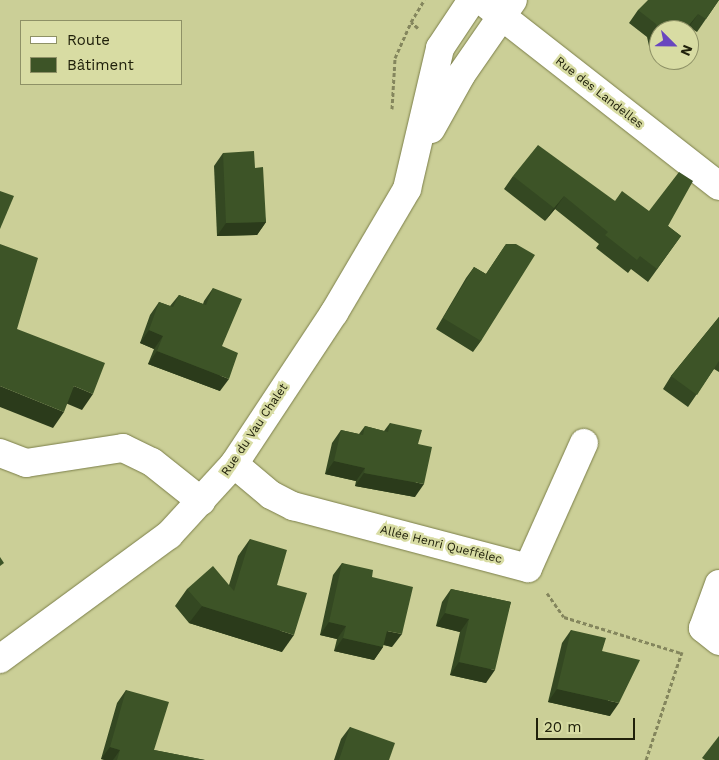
<!DOCTYPE html>
<html>
<head>
<meta charset="utf-8">
<style>
  body { margin:0 }
  #map { position:relative; width:719px; height:760px; overflow:hidden; background:#cbcf97; font-family:"Work Sans",sans-serif }
  div>[style] { position:absolute }
  [style*='--x'] { left:calc(var(--x)*1px); top:calc(var(--y)*1px); width:calc(var(--w)*1px); rotate:calc(var(--a)*1deg) }
  .path>* { height:3px; margin-top:-1.5px; transform-origin:0; background:repeating-linear-gradient(90deg,#84865d 0 4px,transparent 0 6.5px) }
  .roads { filter:drop-shadow(0 0 1px #7b7e49) drop-shadow(0 0 1px #7b7e49) }
  .minor>* { height:28px; margin:-14px; padding:0 14px; transform-origin:14px; border-radius:14px; background:#fff }
  .tertiary>* { height:28px; margin:-14px; padding:0 14px; transform-origin:14px; border-radius:14px; background:#fff }
  .wall>* { inset:0; background:#344822 }
  .shaded-wall>* { inset:0; background:#2b3b1b }
  .building>* { inset:0; background:#3d5427 }
  span { translate:-50% -50%; white-space:nowrap; text-align:center; line-height:1.15; -webkit-text-stroke:5px #d8dca3; paint-order:stroke }
  .street-label { font-size:12px; color:#20210b }
  .legend { position:absolute; left:20px; top:20px; width:162px; height:65px; box-sizing:border-box; background:#d8dca3; border:1px solid #8e9166; margin:0; padding:6px 9px; list-style:none; font-size:15px; color:#20210b }
  .legend li { display:flex; align-items:center; gap:10px; height:25px }
  .legend b { width:25px; border:1px solid #8e9166 }
  .north { position:absolute; left:649px; top:20px; width:50px; height:50px; box-sizing:border-box; background:#d8dca3; border:1px solid #8e9166; border-radius:50%; rotate:113deg; font-size:14px; font-weight:700; line-height:20px; text-align:center; color:#20210b }
  .north::after { content:''; display:block; margin:auto; width:18px; height:22px; background:#6846bf; clip-path:polygon(50% 0,100% 100%,50% 72%,0 100%) }
  .scale { position:absolute; left:536px; top:718px; width:99px; height:22px; box-sizing:border-box; border:2px solid #20210b; border-top:0; padding-left:6px; font-size:15px; line-height:18px; white-space:nowrap; color:#20210b; -webkit-text-stroke:4px #d8dca3; paint-order:stroke }
</style>
</head>
<body>
<div id="map">
  <div class="path">
    <i style="--x:418;--y:28;--w:9;--a:-139"></i>
    <i style="--x:411;--y:22;--w:26;--a:-59"></i>
    <i style="--x:392;--y:109;--w:51;--a:-86.6"></i>
    <i style="--x:395;--y:58;--w:39;--a:-66"></i>
    <i style="--x:547;--y:593;--w:29;--a:55"></i>
    <i style="--x:564;--y:617;--w:122;--a:17.1"></i>
    <i style="--x:646;--y:760;--w:114;--a:-71.6"></i>
  </div>
  <div class="roads">
    <div class="minor">
      <i style="--x:481;--y:0;--w:302;--a:38"></i>
      <i style="--x:0;--y:453;--w:28;--a:21"></i>
      <i style="--x:26;--y:463;--w:98;--a:-8.8"></i>
      <i style="--x:123;--y:448;--w:32;--a:26"></i>
      <i style="--x:152;--y:462;--w:63;--a:38.5"></i>
      <i style="--x:234;--y:464;--w:48;--a:40"></i>
      <i style="--x:271;--y:495;--w:25;--a:27"></i>
      <i style="--x:293;--y:506;--w:243;--a:14.8"></i>
      <i style="--x:528;--y:568;--w:137;--a:-65.9"></i>
      <i style="--x:719;--y:584;--w:47;--a:110"></i>
      <i style="--x:703;--y:628;--w:21;--a:39"></i>
    </div>
    <div class="tertiary">
      <i style="--x:431;--y:129;--w:62;--a:-60.9"></i>
      <i style="--x:461;--y:75;--w:91;--a:-55.3"></i>
      <i style="--x:0;--y:659;--w:210;--a:-36.3"></i>
      <i style="--x:169;--y:535;--w:96;--a:-47.5"></i>
      <i style="--x:234;--y:464;--w:181;--a:-56.5"></i>
      <i style="--x:334;--y:313;--w:144;--a:-59.5"></i>
      <i style="--x:407;--y:189;--w:145;--a:-76.8"></i>
      <i style="--x:440;--y:48;--w:58;--a:-56.3"></i>
    </div>
  </div>
  <div class="wall">
    <i style="clip-path:polygon(719px 0,697px 32px,689px 27px,687px 30px,659px 30px,659px 53px,649px 46px,647px 37px,629px 23px,638px 10px)"></i>
    <i style="clip-path:polygon(223px 153px,255px 168px,266px 222px,257px 235px,217px 236px,214px 166px)"></i>
    <i style="clip-path:polygon(513px 176px,615px 201px,668px 226px,681px 236px,648px 282px,631px 269px,628px 273px,596px 248px,599px 244px,555px 209px,545px 221px,504px 189px)"></i>
    <i style="clip-path:polygon(506px 244px,481px 341px,473px 352px,436px 329px,466px 278px,474px 267px,486px 274px)"></i>
    <i style="clip-path:polygon(213px 288px,222px 346px,220px 391px,148px 364px,154px 349px,140px 343px,150px 315px,159px 302px,170px 306px,179px 295px,203px 304px,204px 301px)"></i>
    <i style="clip-path:polygon(719px 317px,719px 372px,714px 369px,688px 407px,663px 389px,671px 376px)"></i>
    <i style="clip-path:polygon(390px 423px,418px 444px,415px 497px,355px 486px,356px 481px,325px 474px,332px 443px,341px 430px,359px 434px,365px 426px,384px 431px)"></i>
    <i style="clip-path:polygon(250px 539px,277px 585px,282px 652px,189px 623px,175px 606px,187px 589px,229px 585px,238px 556px)"></i>
    <i style="clip-path:polygon(342px 563px,372px 577px,392px 647px,383px 645px,383px 647px,374px 660px,334px 651px,337px 639px,320px 635px,333px 575px)"></i>
    <i style="clip-path:polygon(451px 589px,511px 602px,486px 683px,450px 675px,460px 632px,436px 626px,442px 602px)"></i>
    <i style="clip-path:polygon(571px 630px,602px 651px,610px 716px,548px 702px,562px 643px)"></i>
    <i style="clip-path:polygon(126px 690px,154px 750px,205px 760px,105px 760px,101px 759px,117px 703px)"></i>
    <i style="clip-path:polygon(350px 727px,389px 760px,334px 760px,341px 739px)"></i>
  </div>
  <div class="shaded-wall">
    <i style="clip-path:polygon(698px 14px,689px 27px,687px 30px,685px 30px)"></i>
    <i style="clip-path:polygon(564px 196px,555px 209px,545px 221px,554px 208px)"></i>
    <i style="clip-path:polygon(266px 222px,257px 235px,217px 236px,226px 223px)"></i>
    <i style="clip-path:polygon(149px 330px,163px 336px,154px 349px,140px 343px)"></i>
    <i style="clip-path:polygon(157px 351px,229px 379px,220px 391px,148px 364px)"></i>
    <i style="clip-path:polygon(0 386px,64px 412px,53px 428px,0 407px)"></i>
    <i style="clip-path:polygon(74px 386px,93px 394px,82px 410px,63px 402px)"></i>
    <i style="clip-path:polygon(334px 461px,365px 468px,356px 481px,325px 474px)"></i>
    <i style="clip-path:polygon(364px 473px,424px 484px,415px 497px,355px 486px)"></i>
    <i style="clip-path:polygon(202px 606px,294px 635px,282px 652px,189px 623px)"></i>
    <i style="clip-path:polygon(445px 613px,469px 619px,460px 632px,436px 626px)"></i>
    <i style="clip-path:polygon(329px 622px,346px 626px,337px 639px,320px 635px)"></i>
    <i style="clip-path:polygon(387px 631px,402px 634px,392px 647px,378px 643px)"></i>
    <i style="clip-path:polygon(343px 638px,383px 647px,374px 660px,334px 651px)"></i>
    <i style="clip-path:polygon(459px 662px,495px 670px,486px 683px,450px 675px)"></i>
    <i style="clip-path:polygon(557px 689px,619px 703px,610px 716px,548px 702px)"></i>
    <i style="clip-path:polygon(110px 747px,120px 750px,113px 760px,105px 760px,101px 759px)"></i>
  </div>
  <div class="building">
    <i style="clip-path:polygon(648px 0,719px 0,706px 19px,698px 14px,685px 30px,659px 30px,659px 33px,656px 24px,638px 10px)"></i>
    <i style="clip-path:polygon(538px 145px,615px 201px,622px 191px,649px 211px,679px 172px,693px 181px,668px 226px,681px 236px,657px 269px,640px 256px,637px 260px,605px 235px,608px 232px,564px 196px,554px 208px,513px 176px)"></i>
    <i style="clip-path:polygon(254px 151px,255px 168px,263px 167px,266px 222px,226px 223px,223px 153px)"></i>
    <i style="clip-path:polygon(0 191px,14px 196px,0 229px)"></i>
    <i style="clip-path:polygon(0 244px,38px 258px,17px 329px,105px 363px,93px 394px,74px 386px,64px 412px,0 386px)"></i>
    <i style="clip-path:polygon(506px 244px,516px 244px,535px 255px,481px 341px,443px 318px,474px 267px,486px 274px)"></i>
    <i style="clip-path:polygon(213px 288px,242px 299px,222px 346px,238px 353px,229px 379px,157px 351px,163px 336px,149px 330px,159px 302px,173px 307px,179px 295px,206px 305px)"></i>
    <i style="clip-path:polygon(719px 317px,719px 361px,697px 395px,671px 376px)"></i>
    <i style="clip-path:polygon(390px 423px,422px 430px,418px 444px,432px 447px,424px 484px,364px 473px,365px 468px,334px 461px,341px 430px,363px 435px,365px 426px,388px 432px)"></i>
    <i style="clip-path:polygon(250px 539px,287px 550px,277px 585px,307px 593px,294px 635px,202px 606px,187px 589px,213px 566px,234px 591px)"></i>
    <i style="clip-path:polygon(0 557px,4px 563px,0 566px)"></i>
    <i style="clip-path:polygon(342px 563px,373px 570px,372px 577px,413px 587px,402px 634px,387px 631px,383px 647px,343px 638px,346px 626px,329px 622px)"></i>
    <i style="clip-path:polygon(451px 589px,511px 602px,495px 670px,459px 662px,469px 619px,445px 613px)"></i>
    <i style="clip-path:polygon(571px 630px,606px 638px,602px 651px,640px 660px,619px 703px,557px 689px)"></i>
    <i style="clip-path:polygon(126px 690px,169px 702px,154px 750px,205px 760px,117px 760px,120px 750px,110px 747px)"></i>
    <i style="clip-path:polygon(350px 727px,395px 743px,389px 760px,339px 760px)"></i>
    <i style="clip-path:polygon(719px 736px,719px 760px,705px 760px,702px 758px)"></i>
  </div>
  <div class="street-label">
    <span style="left:599px;top:93px;rotate:38deg">Rue des Landelles</span>
    <span style="left:255px;top:430px;rotate:-56deg">Rue du Vau Chalet</span>
    <span style="left:441px;top:545px;rotate:14deg">Allée Henri Queffélec</span>
  </div>
  <ul class="legend">
  <li><b style="height:6px;background:#fff"></b>Route</li>
  <li><b style="height:14px;background:#3d5427"></b>Bâtiment</li>
  </ul>
  <div class="north">N</div>
  <div class="scale">20 m</div>
</div>
</body>
</html>
